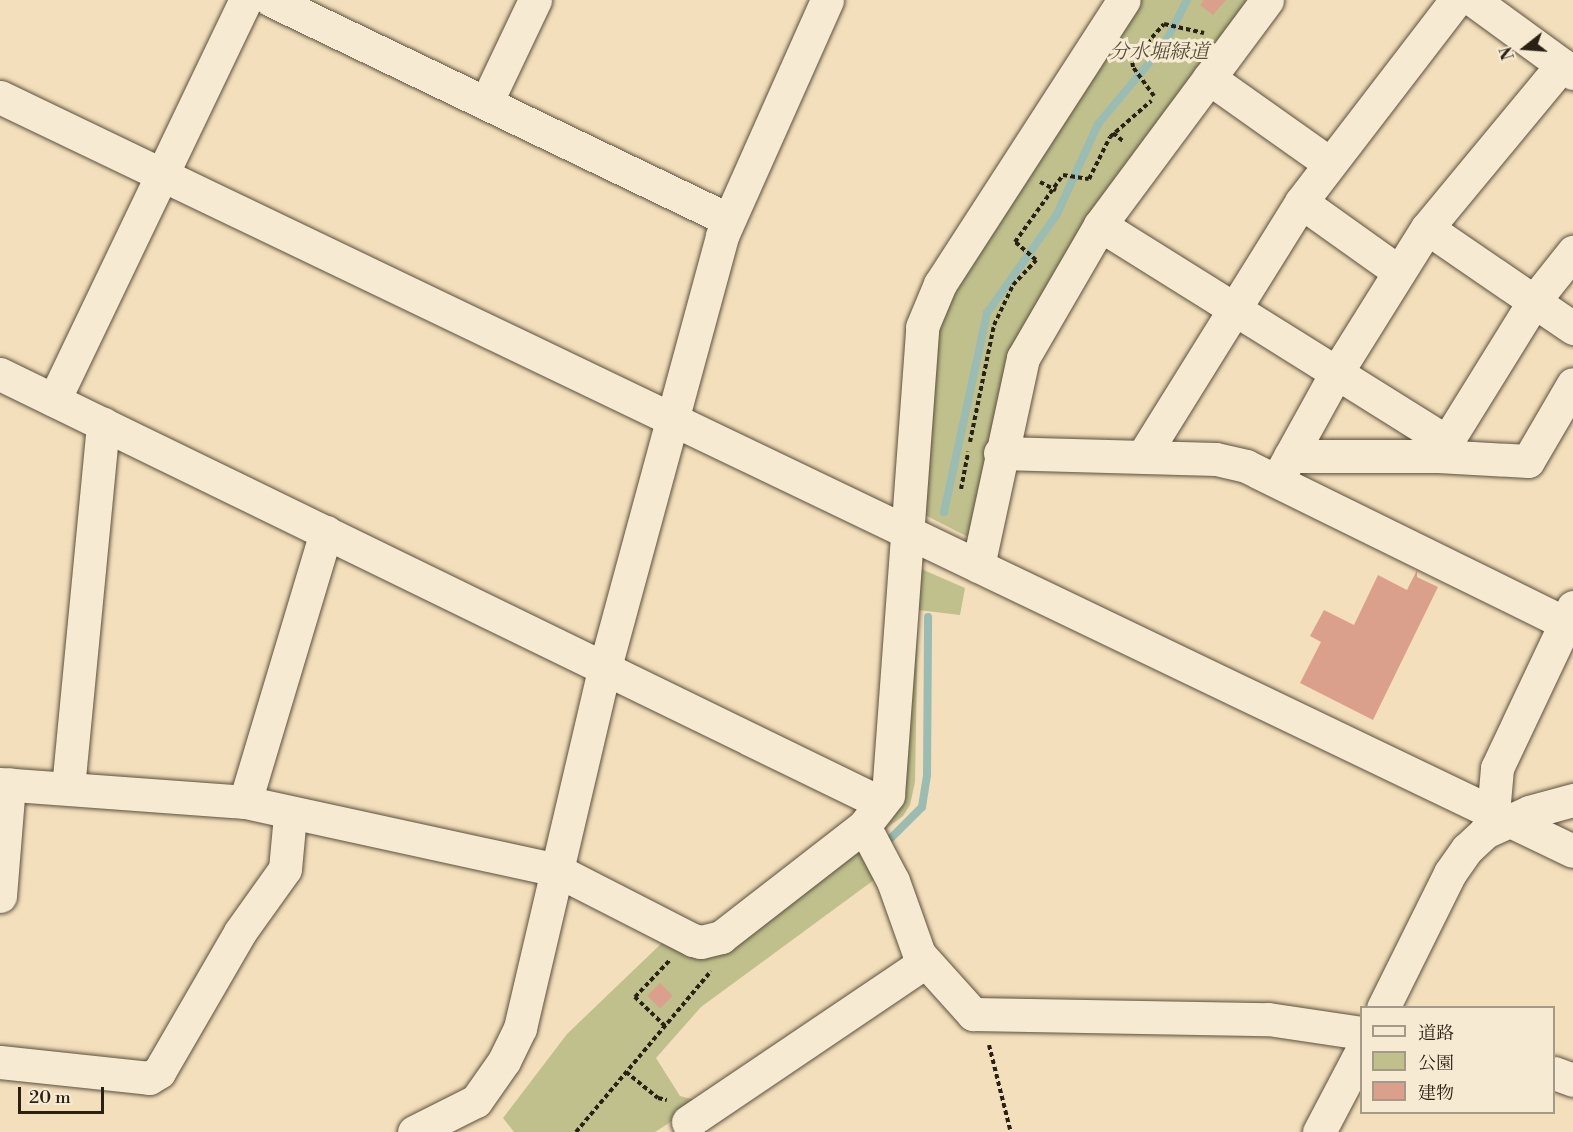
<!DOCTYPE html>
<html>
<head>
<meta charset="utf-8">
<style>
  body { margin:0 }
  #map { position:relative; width:1573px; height:1132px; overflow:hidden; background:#f3dfbb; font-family:"Libre Bodoni","Noto Serif JP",serif }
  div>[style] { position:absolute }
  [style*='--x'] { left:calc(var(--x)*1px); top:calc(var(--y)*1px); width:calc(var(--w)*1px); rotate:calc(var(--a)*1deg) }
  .green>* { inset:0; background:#c0c08d }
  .stream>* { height:8px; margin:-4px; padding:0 4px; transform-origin:4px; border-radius:4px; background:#9bbcb3 }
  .building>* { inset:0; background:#dba08b; transform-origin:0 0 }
  .path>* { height:4px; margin-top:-2px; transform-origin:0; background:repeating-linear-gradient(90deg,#2a2115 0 4.5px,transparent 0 7.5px) }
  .roads { filter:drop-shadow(0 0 2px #5c503e) drop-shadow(0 0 2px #5c503e) }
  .minor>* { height:33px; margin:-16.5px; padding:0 16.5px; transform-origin:16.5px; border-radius:16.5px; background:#f7ead3 }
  span { translate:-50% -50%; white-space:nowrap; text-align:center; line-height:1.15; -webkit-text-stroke:6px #f7ead3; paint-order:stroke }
  .park-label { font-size:20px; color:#575139; font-style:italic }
  .legend { position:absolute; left:1360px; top:1006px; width:195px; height:108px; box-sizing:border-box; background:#f7ead3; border:2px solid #a59a87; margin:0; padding:8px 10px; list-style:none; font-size:18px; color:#2a2115 }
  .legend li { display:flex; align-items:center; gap:12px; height:30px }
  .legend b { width:30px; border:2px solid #a59a87 }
  .north { position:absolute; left:1495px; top:18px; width:60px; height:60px; -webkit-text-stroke:4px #f7ead3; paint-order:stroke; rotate:253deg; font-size:16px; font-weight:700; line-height:24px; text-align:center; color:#2a2115 }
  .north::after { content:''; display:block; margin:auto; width:21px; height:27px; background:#2a2115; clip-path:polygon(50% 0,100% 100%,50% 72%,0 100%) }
  .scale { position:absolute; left:18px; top:1087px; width:86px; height:27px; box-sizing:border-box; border:3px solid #2a2115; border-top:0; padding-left:8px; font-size:18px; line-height:21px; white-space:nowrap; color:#2a2115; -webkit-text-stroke:4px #f7ead3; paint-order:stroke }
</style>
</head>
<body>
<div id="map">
  <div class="green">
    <i style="clip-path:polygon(1136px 0,1255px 0,1095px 214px,972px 539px,913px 509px,938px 310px)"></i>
    <i style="clip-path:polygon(912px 565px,965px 588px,960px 615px,918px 610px,915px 782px,910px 805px,903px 816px,880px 833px)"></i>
    <i style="clip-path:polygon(860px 843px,878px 877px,701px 1007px,656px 1058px,680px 1096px,702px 1102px,655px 1132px,514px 1132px,503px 1118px,567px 1034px,665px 940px,705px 956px)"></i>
  </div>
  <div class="stream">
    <i style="--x:944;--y:512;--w:204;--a:-77.8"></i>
    <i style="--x:987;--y:313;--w:121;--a:-54.7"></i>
    <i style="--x:1057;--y:214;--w:99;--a:-65.5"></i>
    <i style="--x:1098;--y:124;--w:103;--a:-50.1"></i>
    <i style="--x:1164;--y:45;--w:51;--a:-62.9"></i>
    <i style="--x:888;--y:841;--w:48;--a:-45"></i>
    <i style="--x:922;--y:807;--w:32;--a:-81"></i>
    <i style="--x:927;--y:775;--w:158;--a:-89.6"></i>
  </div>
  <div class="building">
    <i style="clip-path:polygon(1204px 0,1226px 0,1213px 15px,1200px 5px)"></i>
    <i style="clip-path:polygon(1417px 570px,1417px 577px,1438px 587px,1373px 720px,1300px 683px,1321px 642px,1310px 636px,1324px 610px,1354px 625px,1378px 575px,1407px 590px)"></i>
    <i style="left:660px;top:983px;width:18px;height:18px;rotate:45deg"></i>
  </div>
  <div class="path">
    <i style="--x:1154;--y:96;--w:36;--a:-126"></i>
    <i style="--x:1133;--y:67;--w:7;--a:-98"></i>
    <i style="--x:1132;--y:60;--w:48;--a:-48.4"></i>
    <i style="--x:1164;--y:24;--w:41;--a:12.7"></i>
    <i style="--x:1113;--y:133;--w:14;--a:39"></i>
    <i style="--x:1040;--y:182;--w:18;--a:27"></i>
    <i style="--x:970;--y:442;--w:119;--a:-78.4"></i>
    <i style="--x:994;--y:325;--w:44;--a:-64.6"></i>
    <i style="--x:1013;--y:285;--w:34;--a:-47"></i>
    <i style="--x:1036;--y:260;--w:28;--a:-139"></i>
    <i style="--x:1015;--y:242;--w:82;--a:-54.4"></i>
    <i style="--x:1063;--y:175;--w:26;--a:9"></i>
    <i style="--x:1089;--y:179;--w:47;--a:-63.4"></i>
    <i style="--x:1110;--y:137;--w:55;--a:-41.3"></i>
    <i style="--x:961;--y:489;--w:38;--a:-79"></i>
    <i style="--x:665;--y:1026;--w:42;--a:-136"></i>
    <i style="--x:635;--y:997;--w:50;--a:-46.6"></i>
    <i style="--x:989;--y:1045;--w:87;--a:76"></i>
    <i style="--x:626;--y:1072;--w:41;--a:39.1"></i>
    <i style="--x:658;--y:1098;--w:9;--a:13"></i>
    <i style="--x:576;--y:1132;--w:210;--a:-50"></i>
  </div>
  <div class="roads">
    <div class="minor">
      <i style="--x:271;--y:0;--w:506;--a:25.65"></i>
      <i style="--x:1473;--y:0;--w:124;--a:36.1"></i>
      <i style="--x:1209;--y:78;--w:147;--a:35.3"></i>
      <i style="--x:0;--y:97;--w:1744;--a:25.61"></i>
      <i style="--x:487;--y:101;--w:112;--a:-64.6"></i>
      <i style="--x:1301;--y:202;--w:120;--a:35.5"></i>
      <i style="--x:1100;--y:225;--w:409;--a:32"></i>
      <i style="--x:1427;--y:228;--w:177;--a:34.4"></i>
      <i style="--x:0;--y:374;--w:980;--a:25.96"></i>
      <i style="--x:54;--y:400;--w:444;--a:-64.4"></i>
      <i style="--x:1000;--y:453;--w:216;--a:1.6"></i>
      <i style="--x:1216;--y:459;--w:31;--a:13"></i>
      <i style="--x:1246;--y:466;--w:364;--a:26.2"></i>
      <i style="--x:1143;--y:456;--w:299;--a:-58.1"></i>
      <i style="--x:1301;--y:202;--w:255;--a:-52.5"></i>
      <i style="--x:1290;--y:456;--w:148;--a:0"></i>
      <i style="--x:1438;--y:456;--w:90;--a:3.2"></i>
      <i style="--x:1528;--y:461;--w:89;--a:-59.7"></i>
      <i style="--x:1438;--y:456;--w:182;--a:-58.2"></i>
      <i style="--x:1534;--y:301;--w:63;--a:-51.5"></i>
      <i style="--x:1277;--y:480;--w:120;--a:-61.1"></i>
      <i style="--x:1335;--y:375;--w:173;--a:-58"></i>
      <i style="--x:1427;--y:228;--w:212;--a:-50.4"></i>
      <i style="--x:978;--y:566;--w:213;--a:-77.8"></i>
      <i style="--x:1023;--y:358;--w:154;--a:-59.9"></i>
      <i style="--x:1100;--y:225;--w:280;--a:-53.4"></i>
      <i style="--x:0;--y:784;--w:246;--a:4.2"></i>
      <i style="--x:245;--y:802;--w:318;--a:12.3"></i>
      <i style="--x:556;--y:870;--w:154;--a:27.1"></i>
      <i style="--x:693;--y:940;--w:8;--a:14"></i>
      <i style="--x:701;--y:942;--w:21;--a:-14"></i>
      <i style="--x:721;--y:937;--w:181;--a:-37.8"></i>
      <i style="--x:864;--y:826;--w:39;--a:-52"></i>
      <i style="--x:888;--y:795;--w:469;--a:-85.8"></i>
      <i style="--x:922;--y:327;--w:47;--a:-67.3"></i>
      <i style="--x:940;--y:284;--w:338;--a:-57.1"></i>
      <i style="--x:68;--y:788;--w:366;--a:-84.5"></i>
      <i style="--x:245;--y:802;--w:282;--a:-73.3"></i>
      <i style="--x:1493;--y:813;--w:45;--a:-84.9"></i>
      <i style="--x:1497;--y:768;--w:178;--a:-64.7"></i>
      <i style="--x:864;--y:826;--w:62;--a:62.2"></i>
      <i style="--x:893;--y:881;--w:77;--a:70.4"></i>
      <i style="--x:919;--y:954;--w:81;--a:48"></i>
      <i style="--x:973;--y:1014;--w:295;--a:1"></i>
      <i style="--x:1268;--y:1019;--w:95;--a:8.5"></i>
      <i style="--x:0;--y:896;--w:112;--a:-85.4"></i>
      <i style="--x:1383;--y:1008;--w:151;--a:-63.6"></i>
      <i style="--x:1450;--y:873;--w:29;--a:-55"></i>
      <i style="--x:1467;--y:849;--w:25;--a:-43"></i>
      <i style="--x:1485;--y:832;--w:48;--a:-24.4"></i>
      <i style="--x:1529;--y:812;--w:46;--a:-15.3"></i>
      <i style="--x:0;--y:1062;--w:150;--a:6.1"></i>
      <i style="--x:149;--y:1078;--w:12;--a:-31"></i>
      <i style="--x:159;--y:1072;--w:162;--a:-59.9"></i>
      <i style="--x:240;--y:932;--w:77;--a:-54.5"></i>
      <i style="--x:285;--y:869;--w:54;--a:-84.7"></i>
      <i style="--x:1554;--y:1073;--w:20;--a:20"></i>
      <i style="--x:688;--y:1122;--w:285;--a:-34"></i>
      <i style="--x:414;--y:1132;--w:69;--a:-26.6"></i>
      <i style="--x:476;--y:1101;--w:49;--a:-55"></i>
      <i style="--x:504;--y:1061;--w:37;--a:-64"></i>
      <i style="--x:520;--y:1028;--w:371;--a:-76.8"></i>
      <i style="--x:605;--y:667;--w:447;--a:-74.8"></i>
      <i style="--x:722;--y:236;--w:258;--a:-66"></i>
      <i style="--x:1319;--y:1132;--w:93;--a:-62.3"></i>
    </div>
  </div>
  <div class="park-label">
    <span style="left:1159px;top:52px">分水堀緑道</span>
  </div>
  <ul class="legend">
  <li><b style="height:8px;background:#f7ead3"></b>道路</li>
  <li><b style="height:16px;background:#c0c08d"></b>公園</li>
  <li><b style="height:16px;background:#dba08b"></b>建物</li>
  </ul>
  <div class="north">N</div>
  <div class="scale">20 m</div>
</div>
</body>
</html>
